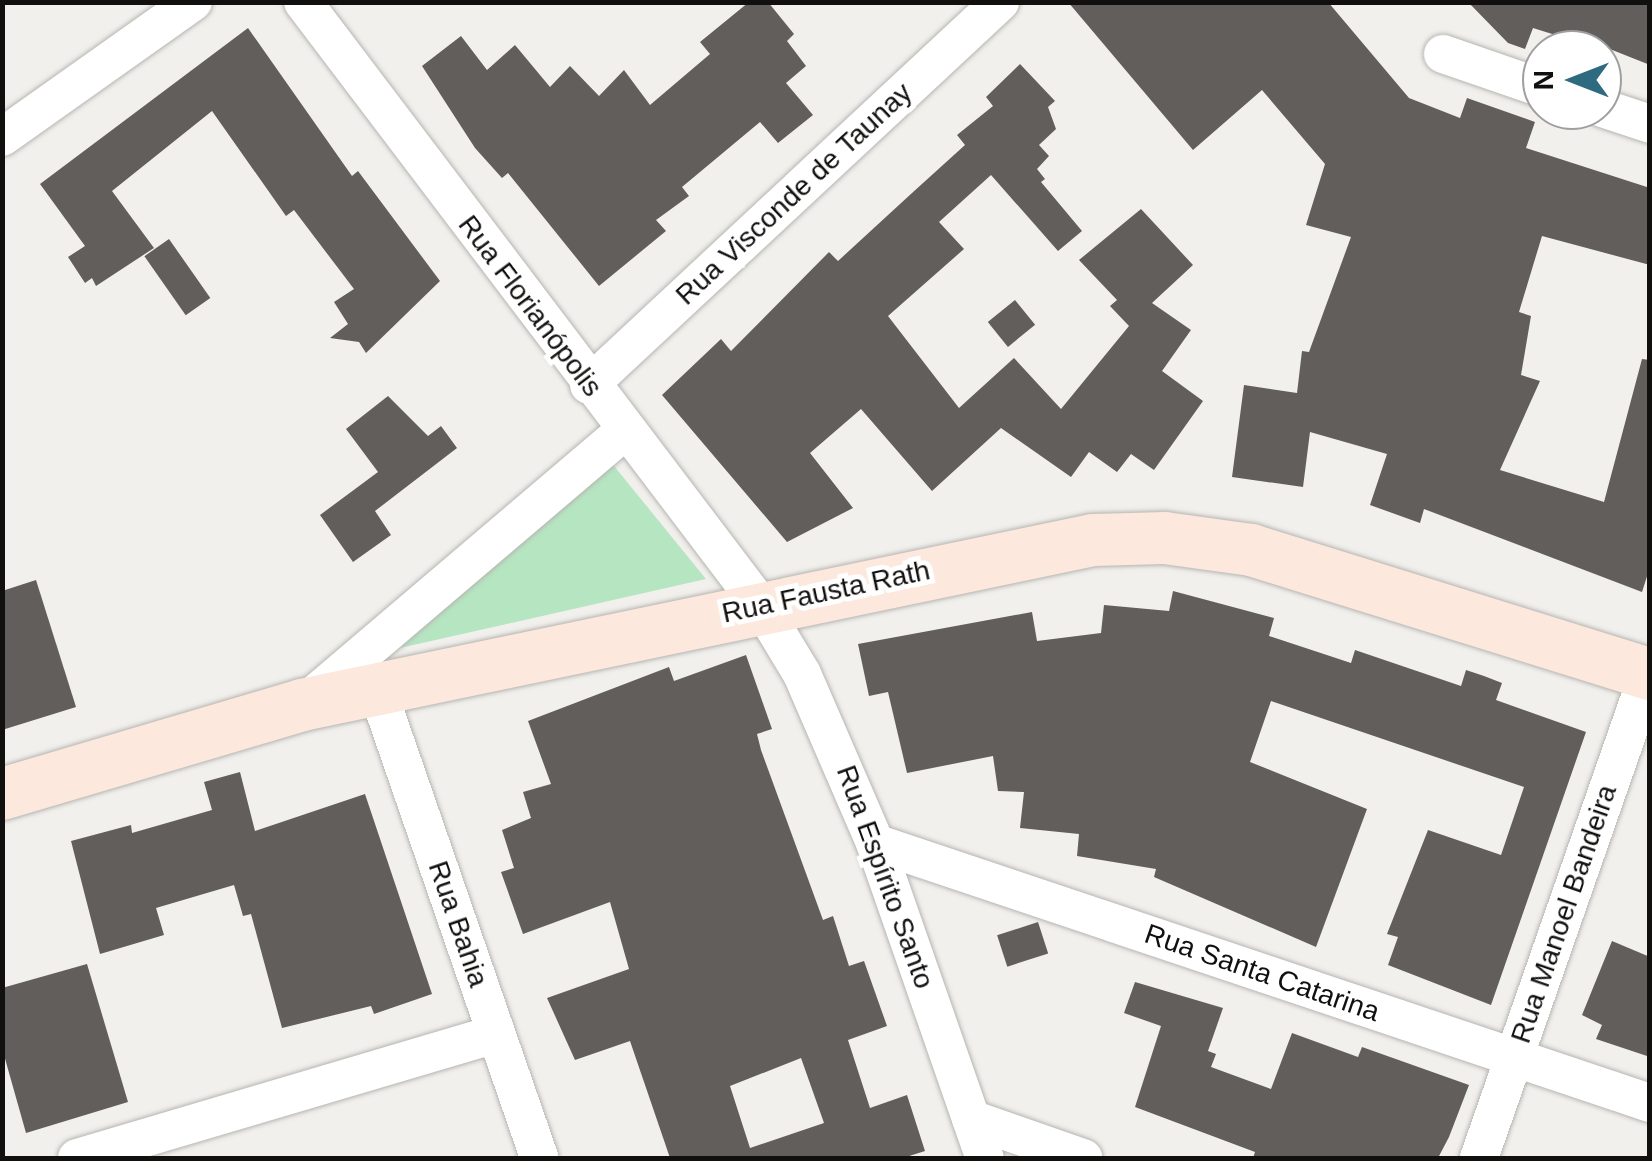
<!DOCTYPE html>
<html>
<head>
<meta charset="utf-8">
<style>
  body { margin:0 }
  #map { position:relative; width:1652px; height:1161px; overflow:hidden; background:#f2f0ed; font-family:Helvetica,sans-serif }
  div>[style] { position:absolute }
  [style*='--x'] { left:calc(var(--x)*1px); top:calc(var(--y)*1px); width:calc(var(--w)*1px); rotate:calc(var(--a)*1deg) }
  .green>* { inset:0; background:#b6e5c1 }
  .building>* { inset:0; background:#615e5c; transform-origin:0 0 }
  .roads { filter:drop-shadow(0 0 2px #b6b5b1) drop-shadow(0 0 2px #b6b5b1) }
  .street>* { height:38px; margin:-19px; padding:0 19px; transform-origin:19px; border-radius:19px; background:#fff }
  .secondary>* { height:52px; margin:-26px; padding:0 26px; transform-origin:26px; border-radius:26px; background:#fce8dc }
  span { translate:-50% -50%; white-space:nowrap; text-align:center; line-height:1.15; -webkit-text-stroke:10px #fff; paint-order:stroke }
  .street-label { font-size:28px; color:#11100f }
  .frame { position:absolute; inset:0; border:5px solid #11100f; pointer-events:none }
  .north { position:absolute; left:1522px; top:30px; width:100px; height:100px; box-sizing:border-box; background:#fff; border:2px solid #a09f9f; border-radius:50%; rotate:270deg; font-size:28px; font-weight:700; line-height:40px; text-align:center; color:#11100f }
  .north::after { content:''; display:block; margin:auto; width:35px; height:45px; background:#2e6b81; clip-path:polygon(50% 0,100% 100%,50% 72%,0 100%) }
</style>
</head>
<body>
<div id="map">
  <div class="green">
    <i style="clip-path:polygon(610px 461px,706px 579px,400px 648px)"></i>
  </div>
  <div class="building">
    <i style="clip-path:polygon(749px 2px,768px 2px,794px 34px,787px 41px,806px 66px,786px 83px,813px 115px,778px 143px,760px 122px,682px 187px,689px 196px,656px 220px,666px 231px,599px 286px,508px 173px,502px 178px,475px 148px,422px 66px,461px 36px,487px 70px,515px 45px,550px 87px,570px 66px,599px 96px,624px 70px,650px 105px,710px 54px,700px 42px)"></i>
    <i style="clip-path:polygon(1068px 2px,1328px 2px,1409px 98px,1460px 118px,1467px 98px,1535px 122px,1526px 148px,1650px 188px,1650px 265px,1542px 236px,1519px 312px,1531px 316px,1521px 375px,1540px 381px,1500px 470px,1604px 502px,1642px 359px,1650px 360px,1650px 567px,1642px 592px,1424px 509px,1420px 523px,1370px 505px,1387px 454px,1310px 432px,1303px 487px,1232px 477px,1244px 385px,1297px 393px,1302px 351px,1309px 352px,1351px 237px,1306px 225px,1325px 164px,1262px 90px,1193px 150px)"></i>
    <i style="clip-path:polygon(1468px 2px,1650px 2px,1650px 65px,1567px 32px,1565px 38px,1533px 28px,1525px 49px,1508px 43px)"></i>
    <i style="clip-path:polygon(248px 28px,352px 176px,358px 171px,440px 281px,366px 353px,359px 342px,330px 338px,348px 324px,334px 302px,354px 289px,294px 210px,286px 216px,212px 111px,112px 191px,154px 248px,96px 286px,92px 278px,85px 283px,68px 257px,85px 246px,40px 184px)"></i>
    <i style="clip-path:polygon(1020px 64px,1055px 101px,1048px 107px,1056px 129px,1039px 145px,1049px 156px,1037px 169px,1045px 179px,1041px 182px,1082px 231px,1058px 251px,991px 175px,939px 222px,964px 249px,888px 316px,959px 408px,1014px 358px,1061px 409px,1129px 326px,1110px 306px,1117px 300px,1079px 260px,1141px 209px,1193px 265px,1152px 303px,1191px 330px,1162px 371px,1203px 401px,1154px 470px,1131px 454px,1117px 472px,1089px 452px,1071px 477px,1001px 428px,932px 491px,861px 409px,810px 453px,853px 508px,787px 542px,662px 395px,721px 339px,731px 351px,829px 252px,838px 261px,912px 193px,965px 145px,957px 135px,993px 106px,986px 97px)"></i>
    <i style="left:169px;top:239px;width:72px;height:30px;rotate:55deg"></i>
    <i style="left:1015px;top:300px;width:32px;height:35px;rotate:51deg"></i>
    <i style="clip-path:polygon(388px 396px,428px 436px,441px 426px,457px 448px,375px 511px,391px 535px,353px 562px,320px 515px,378px 472px,346px 429px)"></i>
    <i style="clip-path:polygon(36px 580px,76px 707px,2px 730px,2px 591px)"></i>
    <i style="clip-path:polygon(1173px 591px,1274px 618px,1269px 636px,1351px 663px,1355px 650px,1461px 686px,1466px 670px,1484px 676px,1502px 683px,1496px 700px,1586px 732px,1491px 1005px,1388px 965px,1398px 937px,1387px 934px,1428px 830px,1501px 855px,1524px 787px,1271px 701px,1250px 762px,1367px 809px,1316px 947px,1154px 877px,1156px 869px,1077px 856px,1079px 834px,1020px 828px,1024px 792px,998px 791px,993px 756px,907px 773px,888px 692px,869px 696px,858px 644px,1032px 612px,1037px 641px,1101px 633px,1104px 605px,1169px 611px)"></i>
    <i style="clip-path:polygon(evenodd,746px 655px,772px 729px,757px 734px,761px 750px,823px 920px,833px 916px,849px 966px,864px 961px,887px 1026px,848px 1040px,870px 1108px,907px 1095px,925px 1151px,903px 1158px,670px 1158px,630px 1041px,575px 1060px,547px 998px,629px 969px,610px 902px,523px 934px,501px 872px,514px 868px,502px 830px,531px 818px,523px 792px,551px 784px,528px 721px,669px 667px,674px 681px,746px 655px,801px 1058px,824px 1123px,750px 1148px,730px 1086px,801px 1058px)"></i>
    <i style="clip-path:polygon(240px 772px,255px 831px,365px 794px,432px 994px,374px 1014px,371px 1006px,282px 1028px,251px 914px,243px 916px,234px 885px,156px 908px,164px 935px,100px 954px,71px 841px,131px 825px,132px 833px,212px 810px,204px 782px)"></i>
    <i style="left:1038px;top:922px;width:33px;height:43px;rotate:72deg"></i>
    <i style="clip-path:polygon(1612px 941px,1650px 957px,1650px 1057px,1596px 1039px,1602px 1025px,1582px 1015px)"></i>
    <i style="clip-path:polygon(87px 964px,128px 1102px,26px 1133px,2px 1048px,2px 988px)"></i>
    <i style="clip-path:polygon(1135px 982px,1223px 1008px,1208px 1051px,1216px 1054px,1211px 1067px,1271px 1089px,1292px 1033px,1358px 1057px,1362px 1047px,1469px 1085px,1449px 1137px,1438px 1158px,1253px 1158px,1255px 1152px,1135px 1107px,1161px 1026px,1124px 1013px)"></i>
  </div>
  <div class="roads">
    <div class="street">
      <i style="--x:303;--y:2;--w:758;--a:52.83"></i>
      <i style="--x:761;--y:606;--w:79;--a:58.9"></i>
      <i style="--x:802;--y:674;--w:184;--a:66.6"></i>
      <i style="--x:875;--y:843;--w:334;--a:70.8"></i>
      <i style="--x:1443;--y:54;--w:105;--a:19"></i>
      <i style="--x:1602;--y:108;--w:51;--a:18.4"></i>
      <i style="--x:2;--y:137;--w:234;--a:-35.3"></i>
      <i style="--x:589;--y:385;--w:562;--a:-42.98"></i>
      <i style="--x:377;--y:689;--w:496;--a:70.9"></i>
      <i style="--x:306;--y:702;--w:418;--a:-40.4"></i>
      <i style="--x:875;--y:843;--w:817;--a:18.55"></i>
      <i style="--x:971;--y:1119;--w:119;--a:19.2"></i>
      <i style="--x:77;--y:1158;--w:437;--a:-16.5"></i>
      <i style="--x:1479;--y:1158;--w:518;--a:-70.73"></i>
    </div>
    <div class="secondary">
      <i style="--x:2;--y:794;--w:313;--a:-16.5"></i>
      <i style="--x:302;--y:705;--w:808;--a:-11.78"></i>
      <i style="--x:1093;--y:540;--w:72;--a:-1.6"></i>
      <i style="--x:1165;--y:538;--w:87;--a:7.9"></i>
      <i style="--x:1251;--y:550;--w:418;--a:17.3"></i>
    </div>
  </div>
  <div class="street-label">
    <span style="left:794px;top:194px;rotate:-43deg">Rua Visconde de Taunay</span>
    <span style="left:530px;top:306px;rotate:53deg">Rua Florianópolis</span>
    <span style="left:826px;top:592px;rotate:-12deg">Rua Fausta Rath</span>
    <span style="left:885px;top:877px;rotate:70deg">Rua Espírito Santo</span>
    <span style="left:1564px;top:914px;rotate:-71deg">Rua Manoel Bandeira</span>
    <span style="left:458px;top:924px;rotate:71deg">Rua Bahia</span>
    <span style="left:1262px;top:973px;rotate:19deg">Rua Santa Catarina</span>
  </div>
  <div class="frame"></div>
  <div class="north">N</div>
</div>
</body>
</html>
